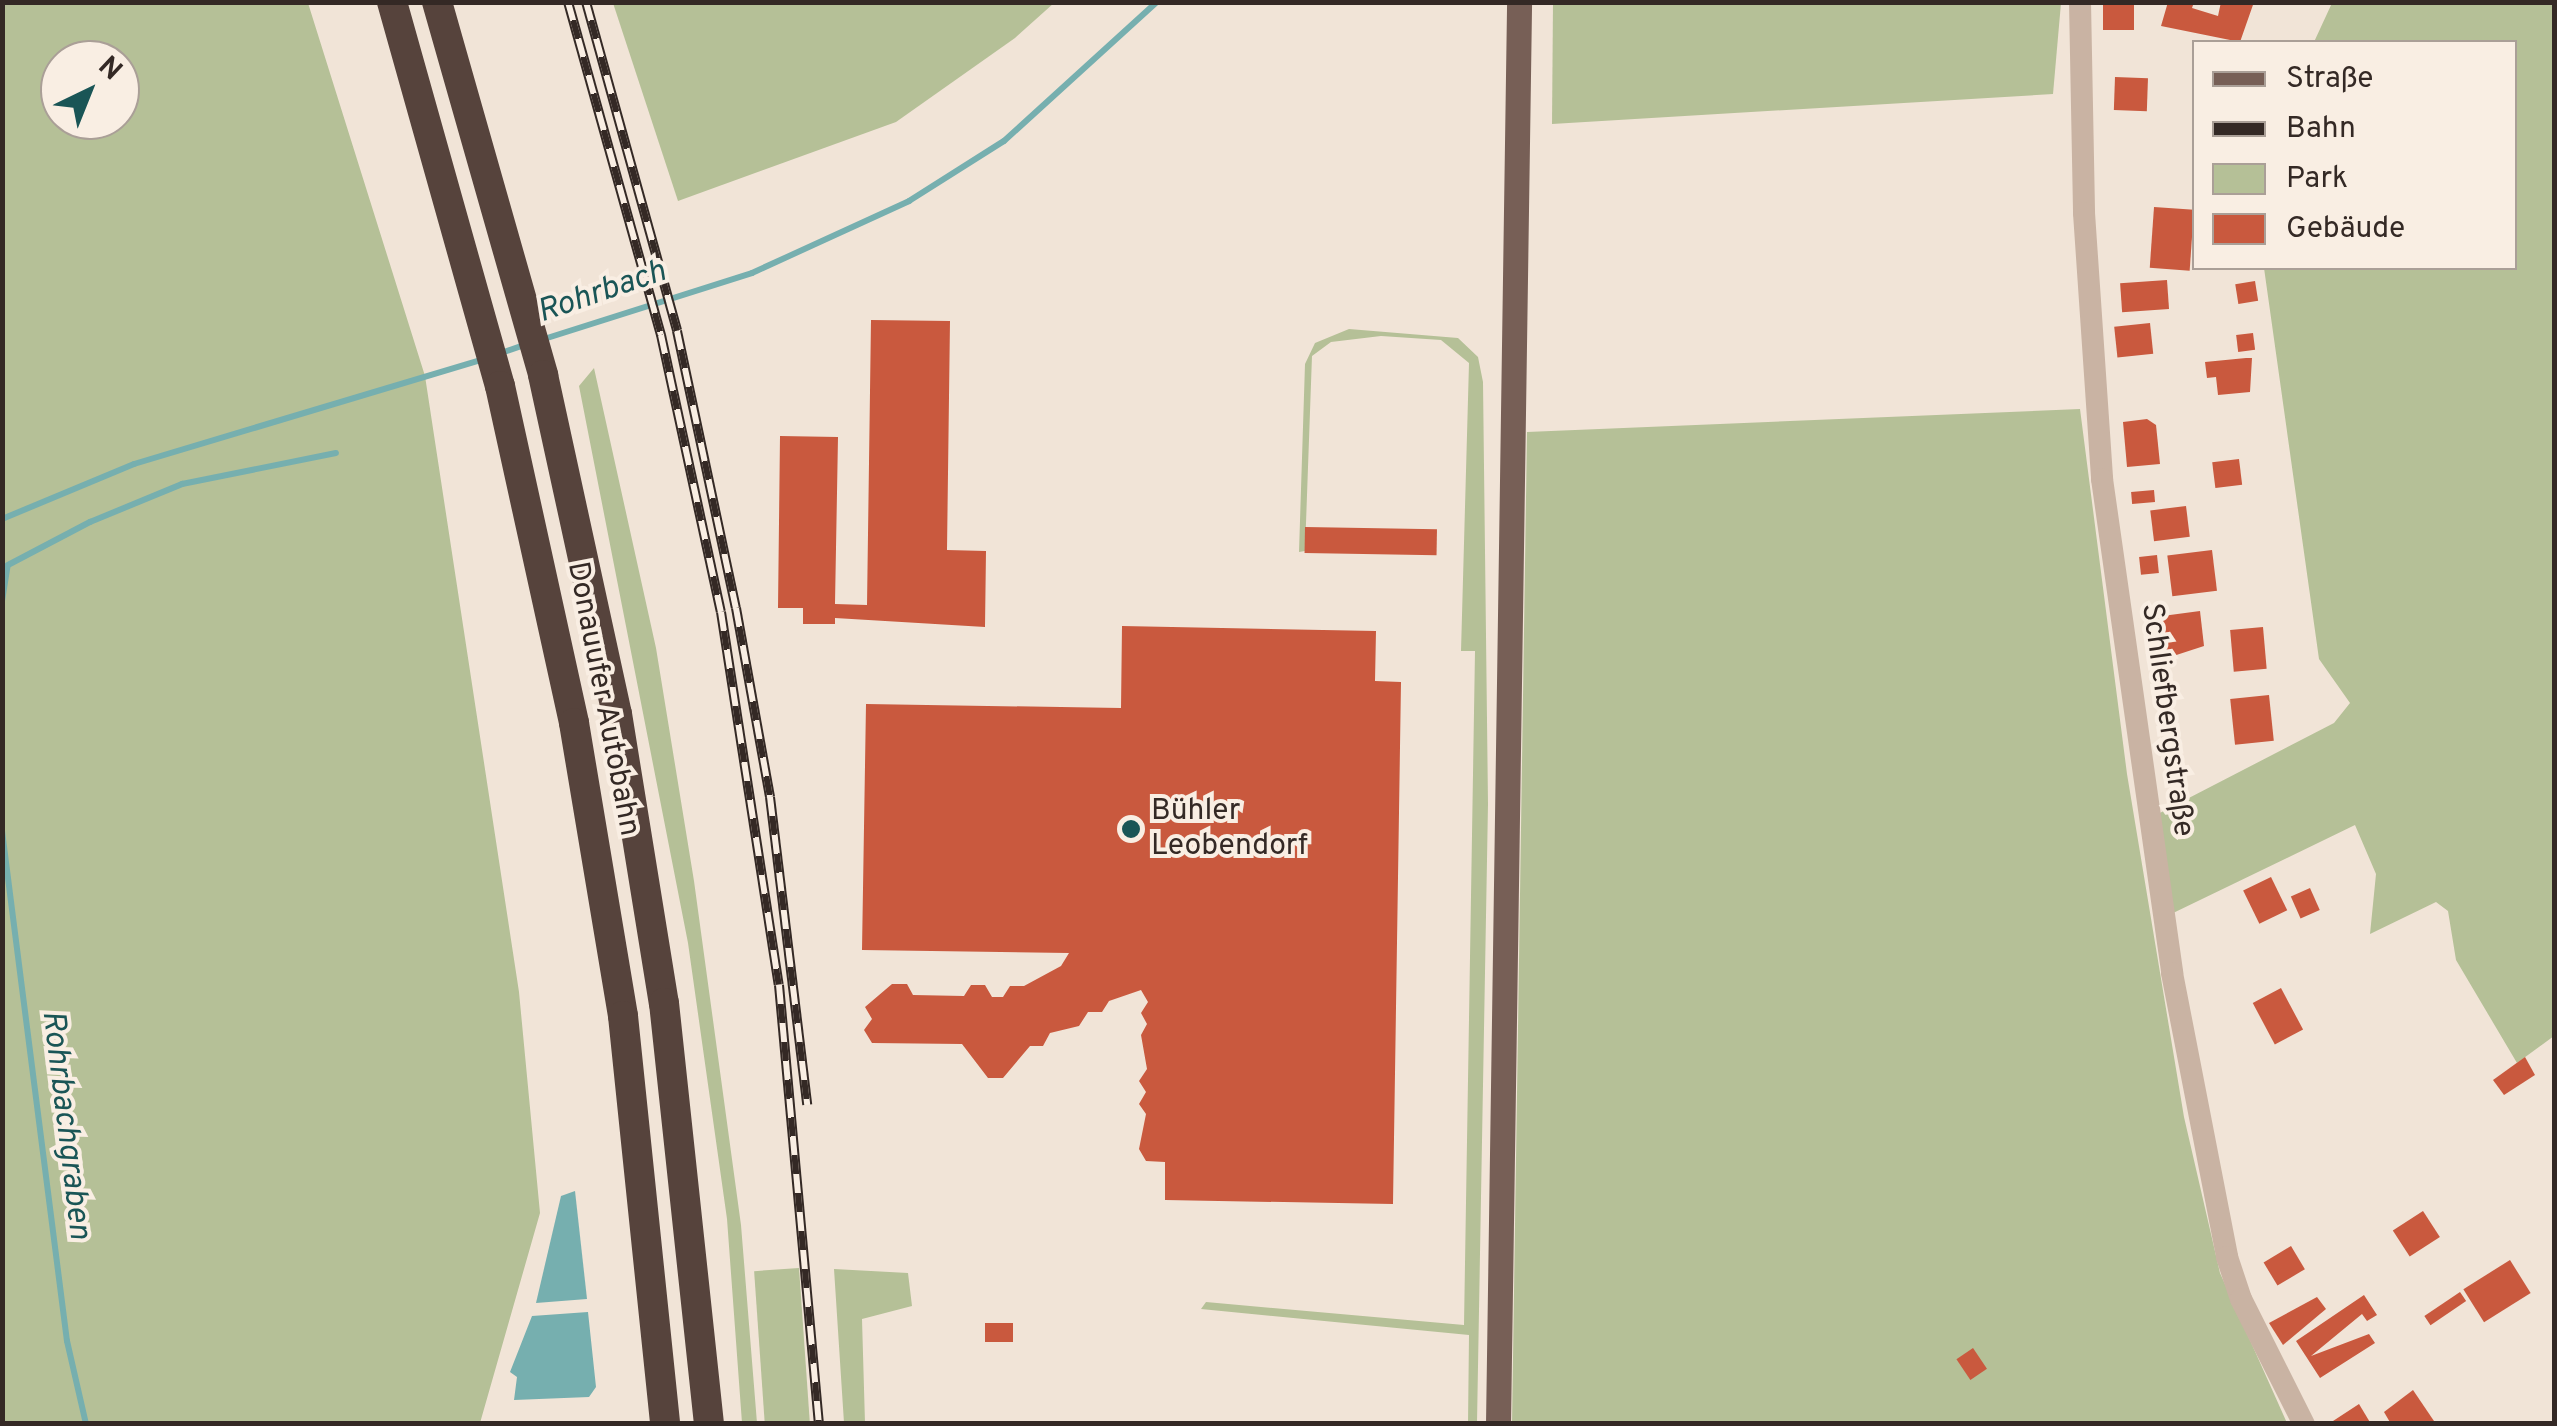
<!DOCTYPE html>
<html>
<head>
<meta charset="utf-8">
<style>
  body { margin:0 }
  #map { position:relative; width:2557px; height:1426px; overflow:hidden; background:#f1e4d7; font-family:Overpass,sans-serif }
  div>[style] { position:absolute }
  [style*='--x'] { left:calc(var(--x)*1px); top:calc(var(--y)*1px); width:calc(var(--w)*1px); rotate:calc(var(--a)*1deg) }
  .green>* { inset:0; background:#b5c097; transform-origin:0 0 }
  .water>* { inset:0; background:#76afaf }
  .stream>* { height:6px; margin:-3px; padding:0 3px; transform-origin:3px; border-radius:3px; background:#76afaf }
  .building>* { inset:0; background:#c9593e; transform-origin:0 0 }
  .minor>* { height:22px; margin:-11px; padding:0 11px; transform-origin:11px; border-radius:11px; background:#c9b3a3 }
  .major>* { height:25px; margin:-12.5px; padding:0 12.5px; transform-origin:12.5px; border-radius:12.5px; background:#775f56 }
  .highway>* { height:30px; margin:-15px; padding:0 15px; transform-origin:15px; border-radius:15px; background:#56433c }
  .rail>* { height:10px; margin-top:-5px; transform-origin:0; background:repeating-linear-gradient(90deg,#f9eee3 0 19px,#342925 0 38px); box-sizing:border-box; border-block:2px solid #342925 }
  .dots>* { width:28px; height:28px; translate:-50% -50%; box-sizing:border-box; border:5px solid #f9eee3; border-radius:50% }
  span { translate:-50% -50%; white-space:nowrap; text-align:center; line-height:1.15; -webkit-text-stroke:8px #f9eee3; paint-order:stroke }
  .street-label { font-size:30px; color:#342925 }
  .poi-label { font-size:30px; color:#342925 }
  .left { translate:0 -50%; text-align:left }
  .water-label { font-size:32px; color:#1a5556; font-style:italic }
  .frame { position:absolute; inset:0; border:5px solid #342925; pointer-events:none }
  .legend { position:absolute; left:2192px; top:40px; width:325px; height:230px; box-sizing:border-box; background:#f9eee3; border:2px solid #aa9f97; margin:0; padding:12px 18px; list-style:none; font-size:30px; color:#342925 }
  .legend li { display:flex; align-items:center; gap:20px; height:50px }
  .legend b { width:50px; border:2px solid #aa9f97 }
  .north { position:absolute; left:40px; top:40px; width:100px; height:100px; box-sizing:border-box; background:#f9eee3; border:2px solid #aa9f97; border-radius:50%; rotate:43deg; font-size:28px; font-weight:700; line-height:40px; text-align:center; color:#342925 }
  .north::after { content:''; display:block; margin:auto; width:35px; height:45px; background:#1a5556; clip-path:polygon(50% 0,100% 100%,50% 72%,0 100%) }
</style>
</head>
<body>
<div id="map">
  <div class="green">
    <i style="clip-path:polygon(evenodd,3px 2px,308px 3px,425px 376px,519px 992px,540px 1213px,480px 1423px,3px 1423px,3px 2px,60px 60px,120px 60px,120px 120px,60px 120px,60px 60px)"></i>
    <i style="clip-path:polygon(613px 3px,613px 2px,1054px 3px,1015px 38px,896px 122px,678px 201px)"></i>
    <i style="clip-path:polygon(1553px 3px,2061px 3px,2053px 94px,1552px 124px)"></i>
    <i style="clip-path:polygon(2332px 3px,2554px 3px,2554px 1036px,2517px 1063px,2456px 960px,2448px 911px,2436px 902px,2370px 934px,2376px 874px,2355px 825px,2169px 915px,2154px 816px,2334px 723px,2350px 703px,2319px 659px,2264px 268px,2514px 268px,2514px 42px,2314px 42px)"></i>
    <i style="clip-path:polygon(1349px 329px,1458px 338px,1478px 357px,1483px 382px,1488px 804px,1477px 1423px,1468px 1423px,1469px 1335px,1201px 1309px,1206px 1302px,1464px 1325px,1475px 651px,1461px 651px,1469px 363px,1441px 340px,1381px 336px,1331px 342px,1312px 356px,1305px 551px,1299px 552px,1305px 364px,1315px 343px)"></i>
    <i style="clip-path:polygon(594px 368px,656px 648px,694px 881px,741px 1225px,757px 1423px,742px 1423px,727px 1219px,688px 943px,579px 386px)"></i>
    <i style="clip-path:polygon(2080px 409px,2127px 774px,2184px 1117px,2220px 1273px,2287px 1423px,1512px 1424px,1527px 432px)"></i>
    <i style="left:799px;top:1268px;width:155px;height:45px;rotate:86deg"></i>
    <i style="clip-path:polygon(834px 1269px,908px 1273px,912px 1306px,862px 1319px,865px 1423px,844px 1423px)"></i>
  </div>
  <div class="water">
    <i style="clip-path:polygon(575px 1191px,587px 1299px,536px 1303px,561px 1196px)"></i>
    <i style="clip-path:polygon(588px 1312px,596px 1387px,589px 1397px,514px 1400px,517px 1377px,510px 1372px,532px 1316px)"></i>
  </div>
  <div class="stream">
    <i style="--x:544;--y:339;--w:218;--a:-17.6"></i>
    <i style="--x:752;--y:273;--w:173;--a:-24.6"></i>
    <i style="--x:909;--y:201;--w:112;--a:-32.3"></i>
    <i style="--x:1004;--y:141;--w:207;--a:-42.3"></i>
    <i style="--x:501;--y:353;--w:28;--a:-19"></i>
    <i style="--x:2;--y:519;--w:143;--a:-22.6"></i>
    <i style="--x:134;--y:464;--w:366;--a:-16.7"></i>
    <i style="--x:2;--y:601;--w:36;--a:-81"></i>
    <i style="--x:8;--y:565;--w:93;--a:-27.7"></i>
    <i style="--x:90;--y:522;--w:100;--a:-22.4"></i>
    <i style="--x:182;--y:484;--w:157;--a:-11.4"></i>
    <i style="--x:2;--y:831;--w:514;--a:82.74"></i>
    <i style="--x:67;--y:1341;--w:85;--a:77.1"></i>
  </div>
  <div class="building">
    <i style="left:2103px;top:2px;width:31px;height:28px"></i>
    <i style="clip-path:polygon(2168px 2px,2194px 2px,2192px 8px,2218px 16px,2221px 2px,2254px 2px,2240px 42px,2161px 26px)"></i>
    <i style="left:2115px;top:77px;width:33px;height:33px;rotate:2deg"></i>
    <i style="left:2154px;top:207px;width:40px;height:61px;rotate:4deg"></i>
    <i style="left:2167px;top:280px;width:29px;height:47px;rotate:86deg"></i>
    <i style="left:2255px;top:281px;width:20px;height:20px;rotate:81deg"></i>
    <i style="clip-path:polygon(871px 320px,950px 321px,947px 550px,986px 551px,985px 627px,835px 618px,835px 624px,803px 624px,803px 608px,778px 608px,780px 436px,838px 437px,835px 604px,867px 605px)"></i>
    <i style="left:2150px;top:323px;width:31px;height:36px;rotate:84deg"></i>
    <i style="left:2253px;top:333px;width:17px;height:17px;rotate:83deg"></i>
    <i style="clip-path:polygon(2246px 358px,2252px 358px,2250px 392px,2218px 395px,2216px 377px,2207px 378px,2205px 362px)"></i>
    <i style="clip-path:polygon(2147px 419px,2156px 425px,2160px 464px,2127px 467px,2123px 422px)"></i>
    <i style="left:2239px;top:459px;width:26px;height:27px;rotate:83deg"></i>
    <i style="left:2154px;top:490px;width:12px;height:23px;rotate:85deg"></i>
    <i style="left:2186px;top:506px;width:31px;height:36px;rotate:83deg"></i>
    <i style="left:1305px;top:527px;width:132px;height:26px;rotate:1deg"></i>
    <i style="left:2212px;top:550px;width:41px;height:45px;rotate:83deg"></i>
    <i style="left:2157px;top:555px;width:18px;height:18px;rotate:84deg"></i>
    <i style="clip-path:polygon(2200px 611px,2204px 646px,2161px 660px,2155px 617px)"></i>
    <i style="clip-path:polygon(1122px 626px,1376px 631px,1375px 681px,1401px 682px,1393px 1204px,1165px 1200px,1165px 1162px,1146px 1161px,1139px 1149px,1146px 1114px,1139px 1104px,1146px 1092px,1139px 1081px,1147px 1069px,1141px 1035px,1147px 1024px,1141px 1013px,1148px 1002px,1141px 990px,1109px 1001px,1102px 1012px,1088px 1012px,1079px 1026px,1050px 1033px,1043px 1046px,1030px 1046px,1003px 1078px,988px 1078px,962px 1044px,872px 1043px,864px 1030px,872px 1019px,865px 1007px,892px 984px,907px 984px,913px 995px,964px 996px,971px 985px,985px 985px,992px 997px,1003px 997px,1010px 986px,1024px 986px,1061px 966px,1069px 953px,862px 950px,866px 704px,1121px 708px)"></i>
    <i style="left:2263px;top:627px;width:42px;height:33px;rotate:85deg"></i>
    <i style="left:2269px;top:695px;width:46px;height:39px;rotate:84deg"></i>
    <i style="left:2271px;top:877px;width:37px;height:31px;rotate:64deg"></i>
    <i style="left:2310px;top:888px;width:24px;height:21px;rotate:66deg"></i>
    <i style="left:2281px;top:988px;width:47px;height:32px;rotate:62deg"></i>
    <i style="clip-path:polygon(2525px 1057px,2535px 1075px,2504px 1095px,2493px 1080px)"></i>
    <i style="left:2423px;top:1211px;width:31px;height:36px;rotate:57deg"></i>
    <i style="left:2291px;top:1246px;width:27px;height:32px;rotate:59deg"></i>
    <i style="left:2510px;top:1260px;width:39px;height:55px;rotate:58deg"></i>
    <i style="left:2460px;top:1292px;width:11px;height:43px;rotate:56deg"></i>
    <i style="clip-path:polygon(2364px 1295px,2377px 1315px,2367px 1321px,2362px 1314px,2311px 1356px,2369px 1334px,2375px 1343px,2320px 1378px,2296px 1341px)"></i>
    <i style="clip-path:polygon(2317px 1297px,2326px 1309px,2283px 1345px,2269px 1323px)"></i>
    <i style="left:985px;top:1323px;width:28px;height:19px"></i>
    <i style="left:1973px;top:1348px;width:25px;height:20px;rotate:56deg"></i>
    <i style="clip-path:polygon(2413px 1390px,2436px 1424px,2391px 1424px,2384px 1412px)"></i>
    <i style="clip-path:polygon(2359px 1404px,2371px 1424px,2335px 1424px,2333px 1421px)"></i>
  </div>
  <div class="minor">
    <i style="--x:2080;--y:2;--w:211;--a:88.9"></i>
    <i style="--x:2084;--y:213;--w:267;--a:86.1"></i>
    <i style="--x:2102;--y:479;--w:499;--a:81.9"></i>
    <i style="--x:2172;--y:973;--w:289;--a:79"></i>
    <i style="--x:2227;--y:1257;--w:44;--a:71.6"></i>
    <i style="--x:2241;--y:1299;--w:140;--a:63.3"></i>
  </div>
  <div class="major">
    <i style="--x:1498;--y:1424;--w:1422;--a:-89.15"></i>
  </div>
  <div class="highway">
    <i style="--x:392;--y:2;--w:399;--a:74.3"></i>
    <i style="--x:500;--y:386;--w:345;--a:77.6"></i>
    <i style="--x:574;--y:723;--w:297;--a:80.5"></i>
    <i style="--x:623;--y:1016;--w:410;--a:84.1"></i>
    <i style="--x:437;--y:2;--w:388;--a:74.1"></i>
    <i style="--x:543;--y:375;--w:347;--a:77.7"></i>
    <i style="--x:617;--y:714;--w:293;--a:80.8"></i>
    <i style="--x:664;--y:1003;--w:423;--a:83.9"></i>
  </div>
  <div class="rail">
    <i style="--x:568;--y:2;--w:346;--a:74.4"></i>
    <i style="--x:661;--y:335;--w:283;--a:77.8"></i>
    <i style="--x:721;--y:612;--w:377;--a:81.2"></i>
    <i style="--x:779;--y:985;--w:441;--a:84.8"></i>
    <i style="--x:586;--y:2;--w:341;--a:74.5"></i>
    <i style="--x:677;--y:331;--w:283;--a:78"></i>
    <i style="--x:736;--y:608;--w:192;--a:79.8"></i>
    <i style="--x:770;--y:797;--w:310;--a:83.1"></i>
  </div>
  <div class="dots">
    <i style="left:1131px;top:829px;background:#1a5556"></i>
  </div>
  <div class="street-label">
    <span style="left:602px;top:699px;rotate:79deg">Donauufer Autobahn</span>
    <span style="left:2166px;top:720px;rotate:82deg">Schliefbergstraße</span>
  </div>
  <div class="poi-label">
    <span class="left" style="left:1151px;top:829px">Bühler<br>Leobendorf</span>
  </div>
  <div class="water-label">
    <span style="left:602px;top:293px;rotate:-19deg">Rohrbach</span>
    <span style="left:65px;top:1125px;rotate:83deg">Rohrbachgraben</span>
  </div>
  <div class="frame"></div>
  <ul class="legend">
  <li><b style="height:12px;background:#775f56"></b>Straße</li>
  <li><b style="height:12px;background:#342925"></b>Bahn</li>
  <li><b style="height:28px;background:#b5c097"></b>Park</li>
  <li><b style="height:28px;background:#c9593e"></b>Gebäude</li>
  </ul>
  <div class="north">N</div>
</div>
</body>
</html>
